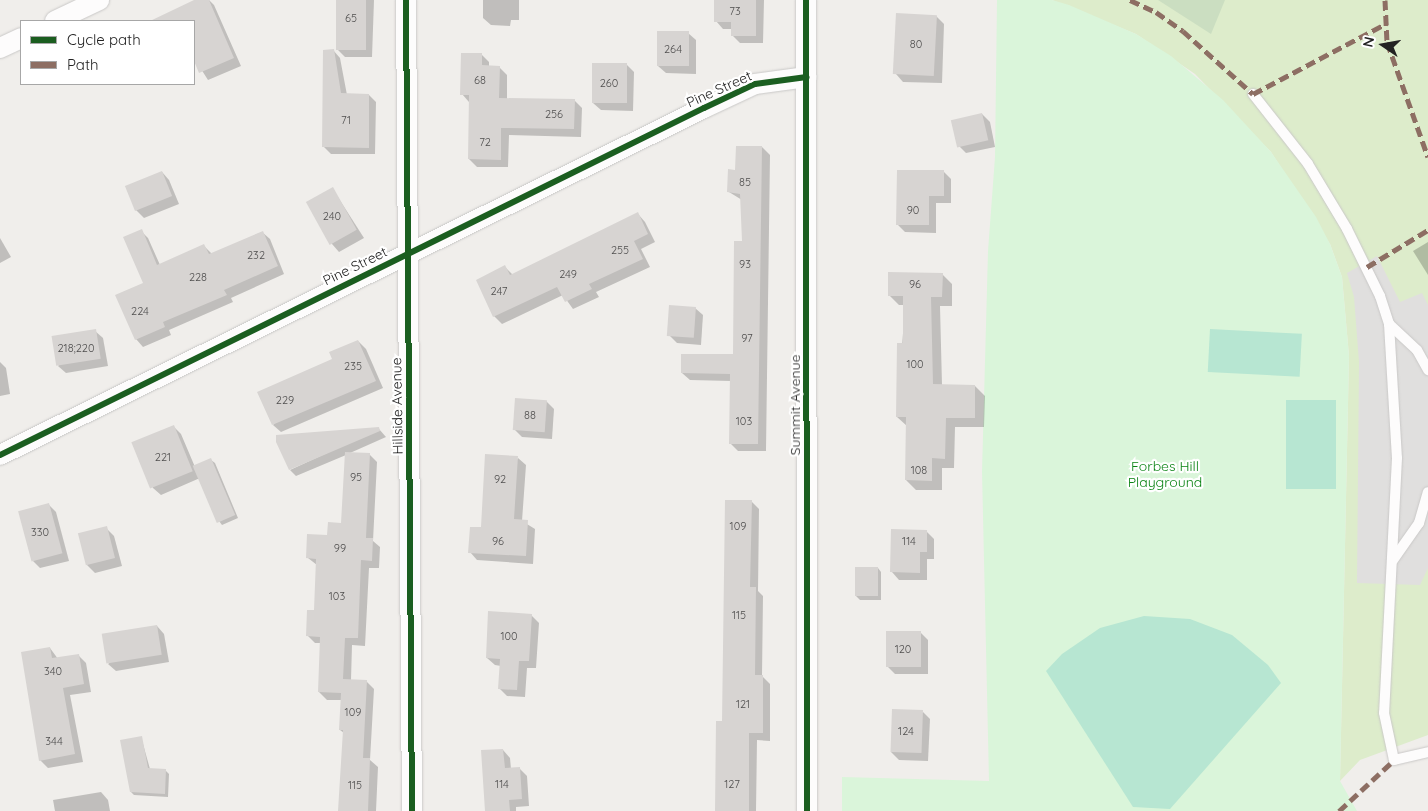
<!DOCTYPE html>
<html>
<head>
<meta charset="utf-8">
<style>
  body { margin:0 }
  #map { position:relative; width:1428px; height:811px; overflow:hidden; background:#f0eeeb; font-family:Quicksand,sans-serif }
  div>[style] { position:absolute }
  [style*='--x'] { left:calc(var(--x)*1px); top:calc(var(--y)*1px); width:calc(var(--w)*1px); rotate:calc(var(--a)*1deg) }
  .grass>* { inset:0; background:#ddeccb }
  .forest>* { inset:0; background:#cbdec1 }
  .park>* { inset:0; background:#daf5da }
  .pitch>* { inset:0; background:#b7e6d2; transform-origin:0 0 }
  .parking>* { inset:0; background:#e0dfde }
  .shadow>* { inset:0; background:#0003 }
  .building>* { inset:0; background:#d7d4d2; transform-origin:0 0 }
  .roads { filter:drop-shadow(0 0 1px #c9c8c7) drop-shadow(0 0 1px #c9c8c7) }
  .lane>* { height:10px; margin:-5px; padding:0 5px; transform-origin:5px; border-radius:5px; background:#fdfcfc }
  .street>* { height:20px; margin:-10px; padding:0 10px; transform-origin:10px; border-radius:10px; background:#fdfcfc }
  .quiet>* { height:5px; margin-top:-2.5px; transform-origin:0; background:repeating-linear-gradient(90deg,#8d6e63 0 10px,transparent 0 15px) }
  .cycleway>* { height:6px; margin:-3px; padding:0 3px; transform-origin:3px; border-radius:3px; background:#1b5e20 }
  span { translate:-50% -50%; white-space:nowrap; text-align:center; line-height:1.15; -webkit-text-stroke:4.5px #fff; paint-order:stroke }
  .number-label { font-size:11px; color:#4f4e4e }
  .number-label span { -webkit-text-stroke-width:0 }
  .street-label { font-size:14px; color:#222 }
  .park-label { font-size:14px; color:#0c8416 }
  .legend { position:absolute; left:20px; top:20px; width:175px; height:65px; box-sizing:border-box; background:#fff; border:1px solid #a7a7a7; margin:0; padding:6px 9px; list-style:none; font-size:15px; color:#222 }
  .legend li { display:flex; align-items:center; gap:10px; height:25px }
  .legend b { width:25px; border:1px solid #a7a7a7 }
  .north { position:absolute; left:1358px; top:20px; width:50px; height:50px; -webkit-text-stroke:4px #fff; paint-order:stroke; rotate:282deg; font-size:14px; font-weight:700; line-height:20px; text-align:center; color:#222 }
  .north::after { content:''; display:block; margin:auto; width:18px; height:22px; background:#222; clip-path:polygon(50% 0,100% 100%,50% 72%,0 100%) }
</style>
</head>
<body>
<div id="map">
  <div class="grass">
    <i style="clip-path:polygon(1052px 0,1428px 0,1428px 735px,1360px 760px,1340px 781px,1349px 356px,1342px 277px,1330px 244px,1271px 152px,1195px 74px,1136px 34px)"></i>
  </div>
  <div class="forest">
    <i style="clip-path:polygon(1158px 0,1225px 0,1211px 34px)"></i>
  </div>
  <div class="park">
    <i style="clip-path:polygon(997px 0,1052px 0,1069px 5px,1136px 34px,1171px 56px,1223px 100px,1271px 152px,1316px 217px,1330px 244px,1342px 277px,1349px 356px,1340px 781px,1357px 811px,842px 811px,842px 777px,989px 781px,982px 472px,988px 251px,995px 157px)"></i>
  </div>
  <div class="pitch">
    <i style="left:1210px;top:329px;width:92px;height:43px;rotate:3deg"></i>
    <i style="left:1286px;top:400px;width:50px;height:89px"></i>
    <i style="clip-path:polygon(1144px 616px,1190px 619px,1232px 635px,1268px 665px,1281px 683px,1170px 809px,1133px 807px,1046px 671px,1062px 654px,1100px 628px)"></i>
  </div>
  <div class="parking">
    <i style="clip-path:polygon(1377px 256px,1400px 302px,1422px 293px,1428px 305px,1428px 568px,1420px 585px,1357px 583px,1359px 362px,1354px 297px,1347px 273px)"></i>
  </div>
  <div class="shadow">
    <i style="clip-path:polygon(201px 0,209px 0,214px 5px,241px 66px,208px 80px,194px 58px,194px 21px,174px 21px)"></i>
    <i style="clip-path:polygon(338px 0,374px 0,372px 57px,345px 57px,337px 49px)"></i>
    <i style="clip-path:polygon(483px 0,519px 0,519px 20px,511px 20px,510px 26px,491px 25px,483px 18px)"></i>
    <i style="clip-path:polygon(716px 0,764px 0,763px 43px,740px 43px,732px 35px,732px 29px,723px 29px,716px 21px)"></i>
    <i style="clip-path:polygon(936px 16px,944px 24px,942px 83px,903px 82px,896px 74px)"></i>
    <i style="clip-path:polygon(688px 33px,696px 40px,696px 74px,666px 73px,658px 66px)"></i>
    <i style="clip-path:polygon(333px 50px,340px 58px,347px 95px,369px 95px,376px 102px,375px 154px,331px 154px,323px 146px)"></i>
    <i style="clip-path:polygon(481px 54px,489px 62px,489px 67px,499px 67px,507px 75px,507px 99px,574px 100px,582px 108px,581px 137px,509px 135px,508px 167px,477px 167px,469px 159px,469px 102px,462px 94px)"></i>
    <i style="clip-path:polygon(626px 64px,634px 72px,633px 111px,601px 110px,593px 103px)"></i>
    <i style="clip-path:polygon(982px 114px,990px 122px,995px 147px,966px 153px,958px 145px)"></i>
    <i style="clip-path:polygon(762px 147px,770px 155px,766px 451px,738px 451px,730px 443px,731px 381px,690px 380px,682px 373px,734px 356px,743px 242px,742px 200px,729px 192px,736px 171px)"></i>
    <i style="clip-path:polygon(943px 171px,951px 179px,951px 203px,936px 203px,936px 233px,905px 232px,897px 224px)"></i>
    <i style="clip-path:polygon(162px 172px,169px 180px,179px 204px,144px 218px,136px 210px)"></i>
    <i style="clip-path:polygon(332px 188px,364px 238px,339px 252px,332px 244px)"></i>
    <i style="clip-path:polygon(638px 214px,645px 222px,655px 242px,641px 249px,650px 267px,596px 292px,599px 297px,573px 309px,563px 295px,502px 324px,494px 316px,505px 267px,513px 275px)"></i>
    <i style="clip-path:polygon(141px 231px,148px 238px,160px 265px,204px 246px,212px 254px,262px 232px,270px 239px,284px 274px,231px 298px,233px 302px,169px 330px,171px 335px,143px 347px,136px 339px,144px 284px)"></i>
    <i style="clip-path:polygon(0 238px,11px 257px,0 263px)"></i>
    <i style="clip-path:polygon(1428px 242px,1428px 275px,1413px 251px)"></i>
    <i style="clip-path:polygon(942px 274px,952px 284px,952px 306px,940px 306px,942px 385px,975px 386px,985px 396px,984px 427px,955px 427px,954px 468px,942px 468px,942px 490px,916px 490px,906px 480px,907px 426px,897px 417px,905px 305px,899px 305px,889px 295px)"></i>
    <i style="clip-path:polygon(695px 308px,703px 315px,701px 345px,677px 343px,669px 335px)"></i>
    <i style="clip-path:polygon(95px 331px,103px 338px,108px 366px,66px 373px,58px 366px)"></i>
    <i style="clip-path:polygon(358px 341px,366px 349px,383px 388px,281px 432px,273px 425px,334px 360px)"></i>
    <i style="clip-path:polygon(0 362px,6px 368px,10px 394px,0 396px)"></i>
    <i style="clip-path:polygon(546px 401px,554px 409px,552px 439px,522px 437px,514px 429px)"></i>
    <i style="clip-path:polygon(173px 426px,181px 434px,195px 467px,211px 460px,215px 463px,238px 518px,222px 525px,219px 521px,200px 478px,161px 495px,153px 488px,134px 443px)"></i>
    <i style="clip-path:polygon(379px 429px,386px 437px,350px 453px,369px 454px,377px 462px,373px 541px,380px 547px,379px 568px,369px 568px,365px 646px,352px 645px,351px 680px,366px 681px,374px 689px,370px 760px,378px 767px,376px 811px,340px 811px,344px 733px,340px 730px,342px 700px,327px 700px,319px 692px,321px 643px,315px 643px,307px 635px,315px 612px,317px 565px,308px 558px,343px 524px,346px 455px,296px 476px,290px 470px)"></i>
    <i style="clip-path:polygon(518px 458px,526px 465px,522px 521px,535px 529px,533px 564px,477px 560px,470px 552px)"></i>
    <i style="clip-path:polygon(751px 501px,759px 509px,758px 591px,763px 596px,762px 676px,770px 684px,770px 741px,757px 740px,756px 811px,717px 811px,723px 722px)"></i>
    <i style="clip-path:polygon(48px 504px,56px 512px,69px 561px,40px 568px,33px 561px,20px 512px)"></i>
    <i style="clip-path:polygon(106px 528px,114px 536px,122px 566px,95px 573px,87px 565px)"></i>
    <i style="clip-path:polygon(926px 531px,934px 539px,934px 559px,927px 559px,927px 580px,899px 580px,892px 572px)"></i>
    <i style="clip-path:polygon(878px 568px,881px 572px,881px 600px,860px 600px,856px 596px)"></i>
    <i style="clip-path:polygon(531px 615px,539px 623px,536px 668px,527px 668px,525px 697px,507px 696px,499px 688px,501px 666px,495px 665px,487px 658px)"></i>
    <i style="clip-path:polygon(157px 626px,164px 634px,169px 662px,116px 671px,108px 664px)"></i>
    <i style="clip-path:polygon(920px 632px,928px 640px,928px 674px,895px 674px,887px 666px)"></i>
    <i style="clip-path:polygon(50px 648px,58px 659px,78px 655px,86px 663px,91px 692px,70px 695px,83px 762px,48px 768px,40px 760px)"></i>
    <i style="clip-path:polygon(923px 712px,930px 719px,928px 761px,899px 760px,891px 752px)"></i>
    <i style="clip-path:polygon(141px 737px,150px 769px,165px 770px,169px 774px,168px 797px,134px 795px,131px 792px)"></i>
    <i style="clip-path:polygon(503px 750px,510px 758px,511px 769px,519px 768px,527px 776px,529px 806px,516px 807px,516px 811px,486px 811px)"></i>
    <i style="clip-path:polygon(101px 792px,108px 800px,110px 811px,55px 811px,53px 800px)"></i>
  </div>
  <div class="building">
    <i style="clip-path:polygon(194px 0,209px 0,234px 58px,199px 73px,194px 61px,194px 21px,150px 21px)"></i>
    <i style="left:336px;top:0;width:30px;height:50px"></i>
    <i style="clip-path:polygon(714px 0,756px 0,756px 36px,731px 36px,731px 22px,714px 22px)"></i>
    <i style="left:896px;top:13px;width:41px;height:61px;rotate:3deg"></i>
    <i style="left:657px;top:31px;width:32px;height:35px"></i>
    <i style="clip-path:polygon(334px 49px,341px 93px,369px 94px,369px 148px,322px 147px,323px 50px)"></i>
    <i style="clip-path:polygon(461px 53px,482px 53px,482px 65px,500px 66px,499px 98px,575px 99px,574px 129px,501px 128px,501px 160px,468px 159px,469px 95px,460px 95px)"></i>
    <i style="left:592px;top:63px;width:35px;height:40px"></i>
    <i style="left:982px;top:113px;width:28px;height:32px;rotate:77deg"></i>
    <i style="clip-path:polygon(736px 146px,762px 146px,758px 444px,729px 444px,730px 374px,681px 373px,681px 354px,733px 354px,734px 241px,742px 241px,740px 194px,727px 192px,728px 169px,735px 170px)"></i>
    <i style="clip-path:polygon(897px 170px,944px 170px,944px 196px,929px 196px,929px 225px,896px 225px)"></i>
    <i style="left:162px;top:171px;width:27px;height:40px;rotate:68deg"></i>
    <i style="left:333px;top:187px;width:49px;height:31px;rotate:61deg"></i>
    <i style="clip-path:polygon(638px 212px,648px 234px,634px 241px,643px 259px,589px 284px,592px 289px,565px 302px,557px 287px,493px 317px,476px 280px,505px 265px,510px 275px)"></i>
    <i style="clip-path:polygon(142px 229px,157px 265px,204px 244px,209px 254px,263px 231px,278px 266px,224px 290px,227px 295px,163px 322px,165px 327px,135px 340px,115px 295px,143px 283px,123px 237px)"></i>
    <i style="clip-path:polygon(888px 272px,943px 273px,942px 297px,931px 297px,933px 384px,975px 385px,975px 418px,946px 418px,945px 459px,932px 458px,932px 481px,905px 480px,906px 417px,896px 417px,897px 343px,903px 343px,903px 296px,888px 296px)"></i>
    <i style="left:669px;top:305px;width:27px;height:31px;rotate:4deg"></i>
    <i style="left:96px;top:329px;width:30px;height:45px;rotate:81deg"></i>
    <i style="clip-path:polygon(358px 340px,376px 381px,272px 425px,257px 392px,332px 359px,329px 352px)"></i>
    <i style="left:515px;top:398px;width:32px;height:32px;rotate:4deg"></i>
    <i style="left:174px;top:425px;width:50px;height:46px;rotate:68deg"></i>
    <i style="clip-path:polygon(379px 427px,380px 431px,289px 470px,276px 442px,276px 435px)"></i>
    <i style="clip-path:polygon(345px 452px,370px 453px,366px 538px,373px 538px,372px 561px,361px 560px,358px 638px,345px 638px,343px 679px,367px 680px,363px 758px,370px 758px,368px 811px,338px 811px,343px 730px,339px 730px,341px 693px,318px 692px,320px 637px,306px 636px,307px 610px,314px 610px,316px 559px,306px 558px,307px 534px,327px 535px,328px 522px,341px 523px)"></i>
    <i style="clip-path:polygon(485px 454px,518px 456px,514px 519px,528px 520px,526px 556px,468px 553px,470px 527px,481px 527px)"></i>
    <i style="left:211px;top:458px;width:62px;height:20px;rotate:67deg"></i>
    <i style="clip-path:polygon(725px 500px,752px 500px,750px 587px,756px 587px,755px 675px,763px 675px,763px 733px,749px 733px,749px 811px,715px 811px,716px 721px,722px 721px)"></i>
    <i style="left:49px;top:503px;width:52px;height:32px;rotate:75deg"></i>
    <i style="left:107px;top:526px;width:33px;height:30px;rotate:76deg"></i>
    <i style="clip-path:polygon(891px 529px,927px 530px,927px 552px,920px 552px,920px 573px,890px 572px)"></i>
    <i style="left:855px;top:567px;width:23px;height:29px"></i>
    <i style="clip-path:polygon(488px 611px,532px 614px,529px 661px,519px 661px,517px 690px,498px 689px,500px 659px,486px 658px)"></i>
    <i style="left:157px;top:625px;width:30px;height:56px;rotate:81deg"></i>
    <i style="left:886px;top:631px;width:35px;height:36px"></i>
    <i style="clip-path:polygon(50px 647px,52px 658px,79px 654px,84px 684px,63px 688px,75px 754px,39px 761px,21px 652px)"></i>
    <i style="left:892px;top:709px;width:31px;height:43px;rotate:2deg"></i>
    <i style="clip-path:polygon(142px 736px,148px 768px,166px 769px,165px 794px,130px 792px,120px 740px)"></i>
    <i style="clip-path:polygon(503px 749px,505px 768px,520px 767px,522px 799px,509px 800px,510px 811px,485px 811px,481px 750px)"></i>
  </div>
  <div class="roads">
    <div class="lane">
      <i style="--x:1253;--y:94;--w:89;--a:51.8"></i>
      <i style="--x:1308;--y:164;--w:76;--a:59"></i>
      <i style="--x:1347;--y:229;--w:75;--a:63.8"></i>
      <i style="--x:1380;--y:296;--w:29;--a:72"></i>
      <i style="--x:1389;--y:324;--w:134;--a:86.6"></i>
      <i style="--x:1397;--y:458;--w:255;--a:92.9"></i>
      <i style="--x:1384;--y:713;--w:48;--a:78"></i>
      <i style="--x:1394;--y:760;--w:35;--a:-13"></i>
      <i style="--x:1389;--y:324;--w:38;--a:43"></i>
      <i style="--x:1417;--y:350;--w:23;--a:61"></i>
      <i style="--x:1393;--y:560;--w:45;--a:-54.9"></i>
      <i style="--x:1419;--y:523;--w:32;--a:-74"></i>
    </div>
    <div class="street">
      <i style="--x:406;--y:0;--w:811;--a:89.58"></i>
      <i style="--x:806;--y:0;--w:811;--a:89.93"></i>
      <i style="--x:55;--y:21;--w:49;--a:-25.5"></i>
      <i style="--x:0;--y:48;--w:23;--a:-25"></i>
      <i style="--x:0;--y:455;--w:785;--a:-26.24"></i>
      <i style="--x:704;--y:108;--w:56;--a:-25.2"></i>
      <i style="--x:755;--y:84;--w:52;--a:-7.7"></i>
    </div>
  </div>
  <div class="quiet">
    <i style="--x:1130;--y:0;--w:29;--a:25"></i>
    <i style="--x:1156;--y:12;--w:33;--a:35"></i>
    <i style="--x:1183;--y:31;--w:94;--a:42"></i>
    <i style="--x:1253;--y:94;--w:152;--a:-27.9"></i>
    <i style="--x:1385;--y:0;--w:42;--a:87.3"></i>
    <i style="--x:1387;--y:42;--w:122;--a:70.4"></i>
    <i style="--x:1367;--y:267;--w:71;--a:-31.2"></i>
    <i style="--x:1339;--y:811;--w:75;--a:-42.8"></i>
  </div>
  <div class="cycleway">
    <i style="--x:406;--y:0;--w:811;--a:89.58"></i>
    <i style="--x:806;--y:0;--w:811;--a:89.93"></i>
    <i style="--x:0;--y:455;--w:785;--a:-26.24"></i>
    <i style="--x:704;--y:108;--w:56;--a:-25.2"></i>
    <i style="--x:755;--y:84;--w:52;--a:-7.7"></i>
  </div>
  <div class="number-label">
    <span style="left:735px;top:11px">73</span>
    <span style="left:351px;top:18px">65</span>
    <span style="left:916px;top:44px">80</span>
    <span style="left:673px;top:49px">264</span>
    <span style="left:480px;top:80px">68</span>
    <span style="left:609px;top:83px">260</span>
    <span style="left:554px;top:114px">256</span>
    <span style="left:346px;top:120px">71</span>
    <span style="left:485px;top:142px">72</span>
    <span style="left:745px;top:182px">85</span>
    <span style="left:913px;top:210px">90</span>
    <span style="left:332px;top:216px">240</span>
    <span style="left:620px;top:250px">255</span>
    <span style="left:256px;top:255px">232</span>
    <span style="left:745px;top:264px">93</span>
    <span style="left:568px;top:274px">249</span>
    <span style="left:198px;top:277px">228</span>
    <span style="left:915px;top:284px">96</span>
    <span style="left:499px;top:291px">247</span>
    <span style="left:140px;top:311px">224</span>
    <span style="left:747px;top:338px">97</span>
    <span style="left:76px;top:348px">218;220</span>
    <span style="left:915px;top:364px">100</span>
    <span style="left:353px;top:366px">235</span>
    <span style="left:285px;top:400px">229</span>
    <span style="left:530px;top:415px">88</span>
    <span style="left:744px;top:421px">103</span>
    <span style="left:163px;top:457px">221</span>
    <span style="left:919px;top:470px">108</span>
    <span style="left:356px;top:477px">95</span>
    <span style="left:500px;top:479px">92</span>
    <span style="left:738px;top:526px">109</span>
    <span style="left:40px;top:532px">330</span>
    <span style="left:498px;top:541px">96</span>
    <span style="left:909px;top:541px">114</span>
    <span style="left:340px;top:548px">99</span>
    <span style="left:337px;top:596px">103</span>
    <span style="left:739px;top:615px">115</span>
    <span style="left:509px;top:636px">100</span>
    <span style="left:903px;top:649px">120</span>
    <span style="left:53px;top:671px">340</span>
    <span style="left:743px;top:704px">121</span>
    <span style="left:353px;top:712px">109</span>
    <span style="left:906px;top:731px">124</span>
    <span style="left:54px;top:741px">344</span>
    <span style="left:502px;top:784px">114</span>
    <span style="left:732px;top:784px">127</span>
    <span style="left:355px;top:785px">115</span>
  </div>
  <div class="street-label">
    <span style="left:719px;top:89px;rotate:-24deg">Pine Street</span>
    <span style="left:355px;top:266px;rotate:-26deg">Pine Street</span>
    <span style="left:795px;top:405px;rotate:-90deg">Summit Avenue</span>
    <span style="left:397px;top:406px;rotate:-91deg">Hillside Avenue</span>
  </div>
  <div class="park-label">
    <span style="left:1165px;top:474px">Forbes Hill<br>Playground</span>
  </div>
  <ul class="legend">
  <li><b style="height:6px;background:#1b5e20"></b>Cycle path</li>
  <li><b style="height:6px;background:#8d6e63"></b>Path</li>
  </ul>
  <div class="north">N</div>
</div>
</body>
</html>
